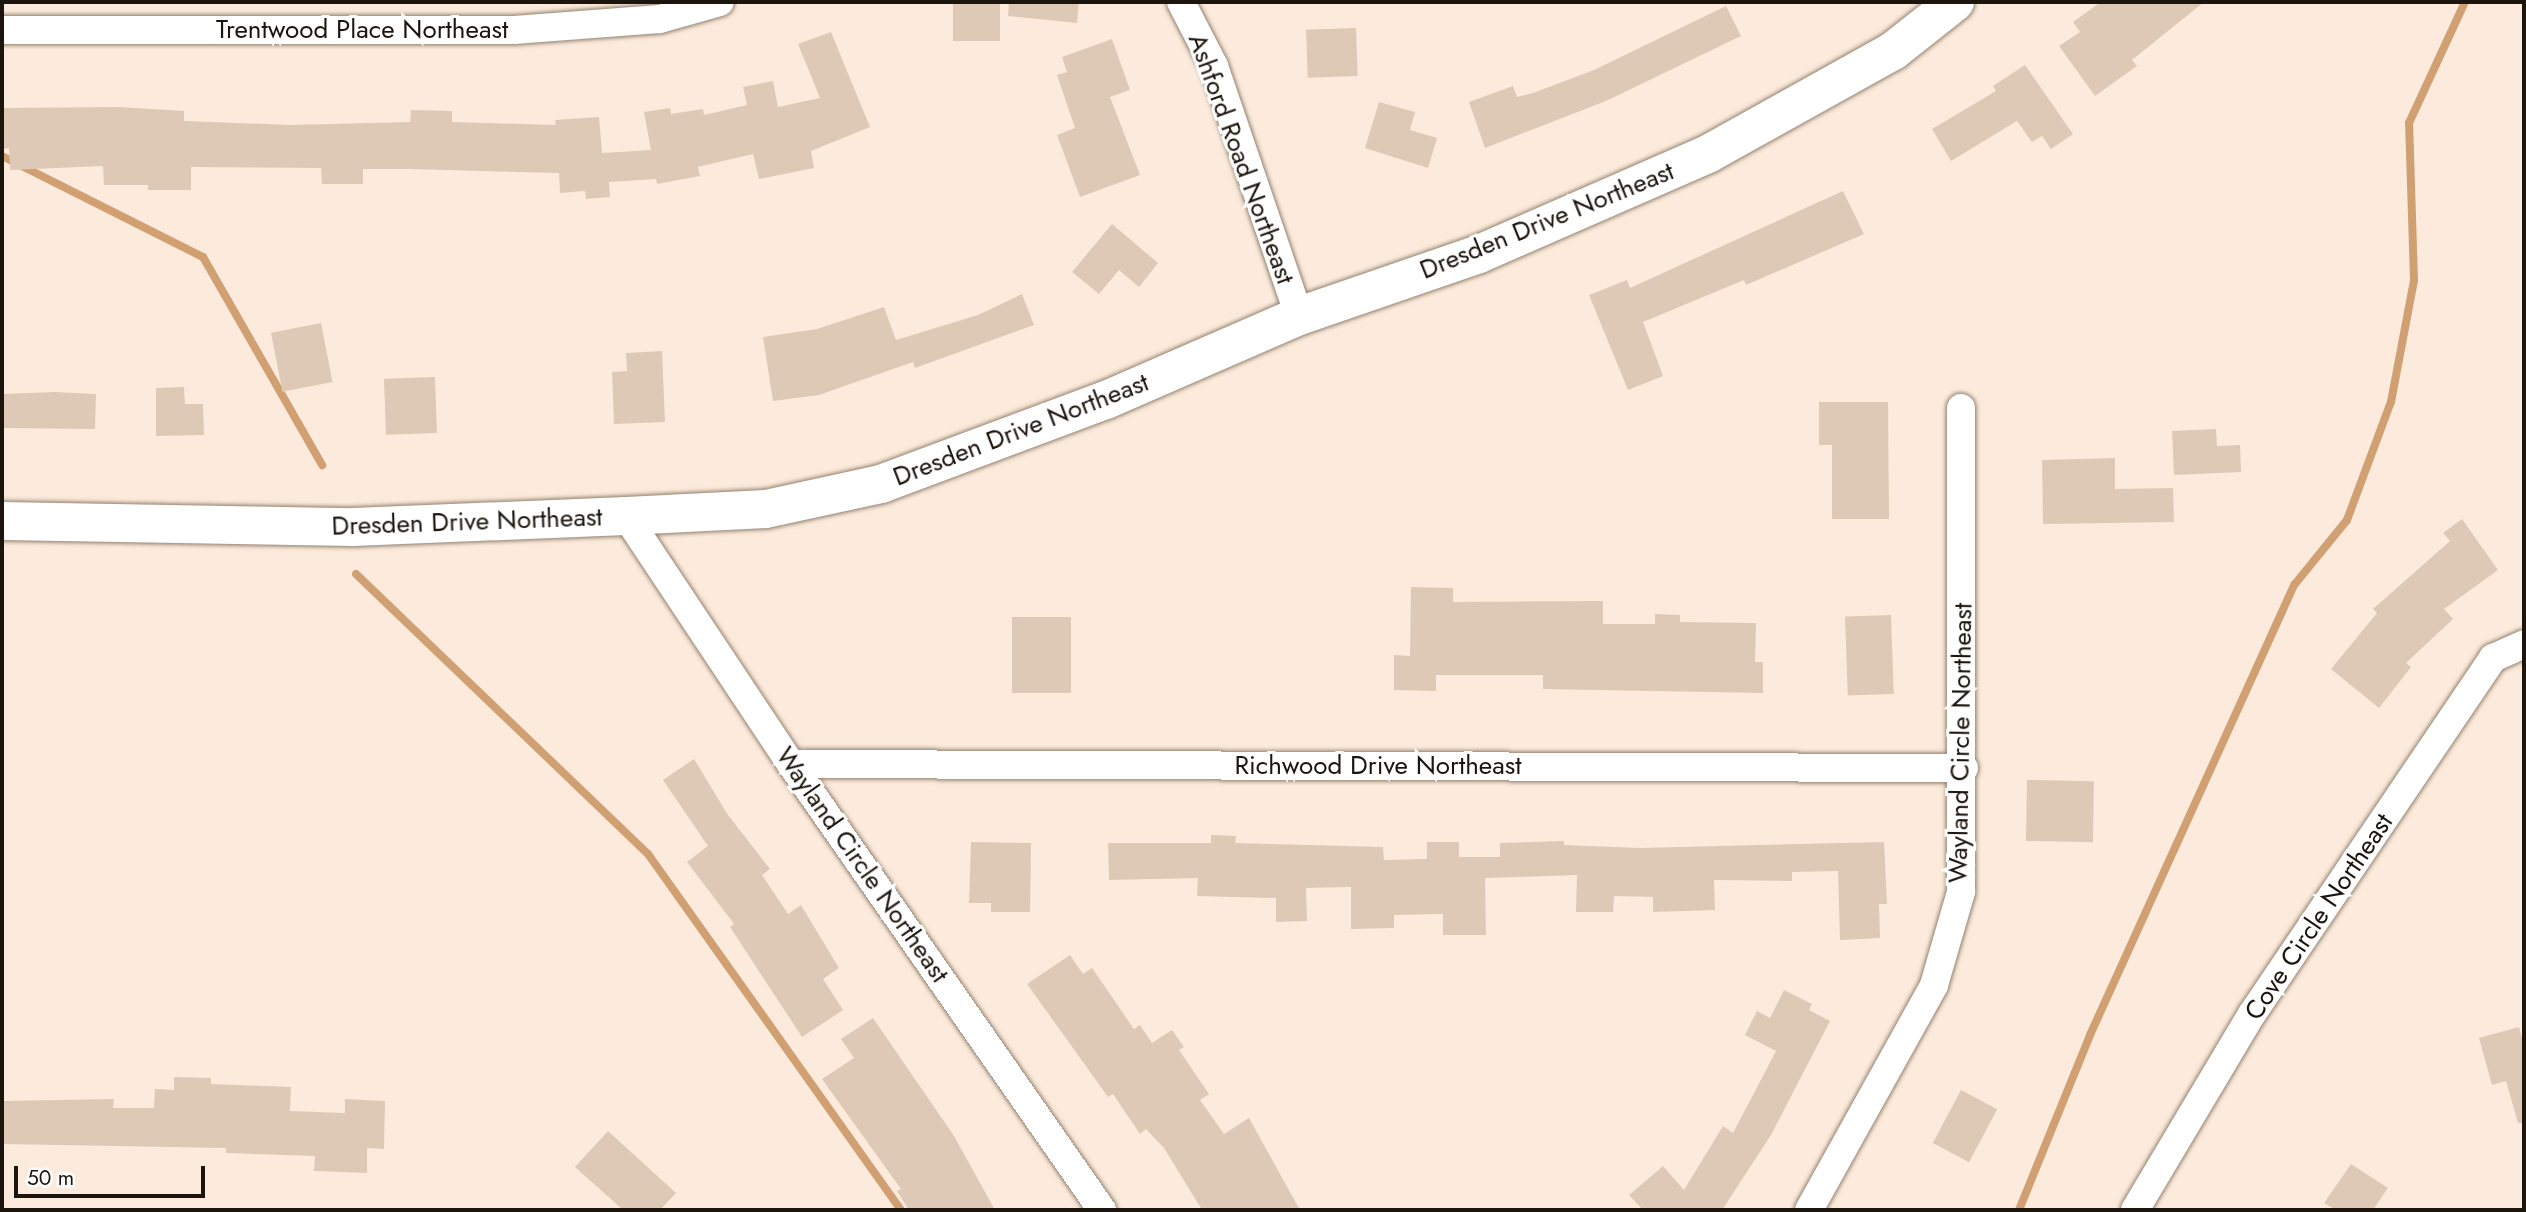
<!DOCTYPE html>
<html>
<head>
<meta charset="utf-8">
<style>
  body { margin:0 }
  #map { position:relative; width:2526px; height:1212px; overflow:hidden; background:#fcebdc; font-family:Jost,sans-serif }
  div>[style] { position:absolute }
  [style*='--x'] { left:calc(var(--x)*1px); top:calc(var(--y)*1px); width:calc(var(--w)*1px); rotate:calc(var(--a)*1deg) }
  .stream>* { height:8px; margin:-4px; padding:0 4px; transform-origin:4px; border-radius:4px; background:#d1a072 }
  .building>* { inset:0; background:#dec9b6; transform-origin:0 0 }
  .roads { filter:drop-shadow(0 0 2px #94816f) drop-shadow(0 0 2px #94816f) }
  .street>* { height:28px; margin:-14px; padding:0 14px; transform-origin:14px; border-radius:14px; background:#fff }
  .secondary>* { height:38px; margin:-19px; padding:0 19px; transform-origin:19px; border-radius:19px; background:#fff }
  span { translate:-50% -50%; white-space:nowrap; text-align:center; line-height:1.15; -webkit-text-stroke:6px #fff; paint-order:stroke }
  .street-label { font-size:26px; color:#1c150e }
  .frame { position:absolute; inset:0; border:4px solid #1c150e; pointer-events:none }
  .scale { position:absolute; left:14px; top:1166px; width:191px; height:32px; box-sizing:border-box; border:4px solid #1c150e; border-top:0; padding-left:9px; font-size:21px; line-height:24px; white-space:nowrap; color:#1c150e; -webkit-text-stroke:5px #fff; paint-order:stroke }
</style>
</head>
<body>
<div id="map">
  <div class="stream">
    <i style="--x:2;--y:156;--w:225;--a:26.7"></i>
    <i style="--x:203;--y:257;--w:240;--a:60.2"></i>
    <i style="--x:356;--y:574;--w:405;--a:43.8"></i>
    <i style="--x:648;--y:854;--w:437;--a:54.6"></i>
    <i style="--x:2019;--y:1210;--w:189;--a:-67.9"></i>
    <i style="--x:2090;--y:1035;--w:495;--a:-65.6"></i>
    <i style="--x:2295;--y:584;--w:82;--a:-50.9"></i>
    <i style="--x:2347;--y:520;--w:126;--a:-69.6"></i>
    <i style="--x:2391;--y:402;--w:124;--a:-79.3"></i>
    <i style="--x:2414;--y:280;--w:157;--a:-91.8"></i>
    <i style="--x:2409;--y:123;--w:133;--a:-65.2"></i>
  </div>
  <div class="building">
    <i style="left:953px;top:2px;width:47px;height:39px"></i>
    <i style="clip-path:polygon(1009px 2px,1079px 2px,1077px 23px,1008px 16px)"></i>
    <i style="clip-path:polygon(2101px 2px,2204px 2px,2132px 60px,2137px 66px,2095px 96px,2059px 46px,2080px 32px,2073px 22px)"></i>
    <i style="clip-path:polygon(1726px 6px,1741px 36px,1606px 101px,1485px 148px,1469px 102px,1513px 86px,1517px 97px,1533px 93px,1594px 70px)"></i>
    <i style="left:1356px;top:28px;width:48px;height:50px;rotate:88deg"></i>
    <i style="clip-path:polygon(831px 32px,870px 127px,811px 151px,814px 168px,759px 179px,753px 154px,698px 167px,700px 176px,657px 184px,656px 179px,609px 182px,610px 197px,586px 199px,585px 191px,560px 193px,559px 173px,409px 169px,363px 169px,363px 184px,322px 184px,321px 168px,191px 167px,191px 190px,148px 190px,148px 185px,104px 185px,103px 166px,10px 170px,9px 148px,2px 149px,2px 108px,119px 107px,184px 111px,184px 121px,291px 125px,410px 122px,411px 110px,452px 111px,452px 122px,556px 125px,555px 120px,599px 117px,602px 153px,651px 150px,644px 112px,670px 108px,671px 114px,703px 109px,704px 115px,747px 105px,743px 87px,773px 81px,778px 107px,820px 98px,798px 44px)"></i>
    <i style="clip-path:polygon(1112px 39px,1130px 90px,1110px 97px,1140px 175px,1080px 197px,1057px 135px,1075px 128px,1057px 75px,1067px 72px,1062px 57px)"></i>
    <i style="clip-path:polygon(2025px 65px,2073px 134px,2051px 149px,2042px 136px,2032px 142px,2017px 121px,1951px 161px,1932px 129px,1996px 91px,1993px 86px)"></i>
    <i style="clip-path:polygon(1379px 102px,1415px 112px,1410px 130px,1437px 138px,1428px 168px,1365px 148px)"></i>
    <i style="clip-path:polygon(1843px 191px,1864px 234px,1746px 285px,1744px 280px,1643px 322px,1663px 376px,1628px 390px,1589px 295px,1627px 280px,1630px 288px)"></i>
    <i style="clip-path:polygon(1112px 224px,1158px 263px,1139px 287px,1119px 270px,1099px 294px,1072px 272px)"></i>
    <i style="clip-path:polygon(1022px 294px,1034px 325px,915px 368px,913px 362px,819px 395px,773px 401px,763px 337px,817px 329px,884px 307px,896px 340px,978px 315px)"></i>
    <i style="left:321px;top:323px;width:60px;height:51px;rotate:79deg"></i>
    <i style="clip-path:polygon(662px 351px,665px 422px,614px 424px,612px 372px,627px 371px,626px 353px)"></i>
    <i style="left:435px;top:377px;width:56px;height:51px;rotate:88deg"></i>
    <i style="clip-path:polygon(184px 387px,185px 404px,203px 404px,204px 435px,156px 436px,156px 388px)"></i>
    <i style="clip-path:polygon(55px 392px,96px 394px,95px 429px,2px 428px,2px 394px)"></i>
    <i style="clip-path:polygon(1819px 402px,1888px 402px,1889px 519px,1832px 519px,1832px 445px,1819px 445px)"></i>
    <i style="clip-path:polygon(2216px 429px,2217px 446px,2240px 445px,2241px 472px,2174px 475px,2172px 431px)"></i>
    <i style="clip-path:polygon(2115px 458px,2115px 489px,2173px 488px,2174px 522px,2043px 524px,2042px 460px)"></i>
    <i style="clip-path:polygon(2462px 519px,2498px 570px,2444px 609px,2453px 619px,2406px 663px,2411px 667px,2379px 708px,2331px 669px,2377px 613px,2373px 609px,2450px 541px,2443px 533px)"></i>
    <i style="clip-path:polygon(1411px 587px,1453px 588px,1453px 602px,1603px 601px,1603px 624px,1655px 624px,1655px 614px,1680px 615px,1680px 622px,1756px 623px,1755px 662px,1763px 662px,1763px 693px,1543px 689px,1543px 675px,1436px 675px,1436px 691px,1394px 690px,1394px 655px,1410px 656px)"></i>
    <i style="left:1891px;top:615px;width:79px;height:46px;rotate:88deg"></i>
    <i style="left:1012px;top:617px;width:59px;height:76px"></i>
    <i style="clip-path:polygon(694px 759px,728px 815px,770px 869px,762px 875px,788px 914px,801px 905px,839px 968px,823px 979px,843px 1010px,802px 1037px,730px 927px,734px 924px,687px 862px,708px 846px,663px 780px)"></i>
    <i style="left:2027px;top:780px;width:67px;height:61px;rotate:1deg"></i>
    <i style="clip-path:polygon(1211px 835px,1236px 836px,1235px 843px,1383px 847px,1384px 860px,1427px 859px,1427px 842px,1459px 842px,1459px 857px,1500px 857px,1500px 843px,1564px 841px,1564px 845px,1640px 848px,1884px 842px,1887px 904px,1879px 904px,1880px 938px,1840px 940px,1838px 871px,1792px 872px,1792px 881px,1714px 880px,1715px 910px,1653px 912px,1653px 897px,1614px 896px,1613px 912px,1576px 912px,1577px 875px,1485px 878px,1486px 935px,1443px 935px,1443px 914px,1394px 915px,1394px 928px,1351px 929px,1351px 887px,1306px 888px,1307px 921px,1276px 922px,1276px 898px,1197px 896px,1198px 878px,1109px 880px,1108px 843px,1211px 843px)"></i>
    <i style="clip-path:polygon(971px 842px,1031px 843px,1030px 912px,991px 912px,991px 903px,969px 903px)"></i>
    <i style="clip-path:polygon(1070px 955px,1083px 974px,1092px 968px,1134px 1029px,1140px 1025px,1152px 1043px,1172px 1030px,1184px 1047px,1179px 1050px,1209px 1094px,1200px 1100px,1224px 1134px,1249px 1118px,1300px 1210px,1202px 1210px,1164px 1148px,1146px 1129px,1140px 1134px,1113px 1094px,1108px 1097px,1027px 984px)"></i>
    <i style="clip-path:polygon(1784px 990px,1812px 1004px,1809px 1010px,1830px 1021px,1771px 1135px,1722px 1210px,1643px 1210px,1629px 1195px,1663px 1166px,1684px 1190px,1723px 1126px,1733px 1133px,1776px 1051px,1745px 1035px,1757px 1011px,1770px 1018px)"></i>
    <i style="clip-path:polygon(873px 1018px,954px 1136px,995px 1210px,909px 1210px,897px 1191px,901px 1189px,822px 1079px,854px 1058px,841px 1039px)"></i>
    <i style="clip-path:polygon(2519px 1027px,2524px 1046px,2524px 1123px,2518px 1123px,2506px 1081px,2492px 1085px,2479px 1038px)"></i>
    <i style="clip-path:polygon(174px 1077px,211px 1078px,211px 1084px,291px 1087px,290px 1111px,345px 1113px,345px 1099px,385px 1101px,384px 1149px,367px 1148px,367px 1173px,314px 1171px,315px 1156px,226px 1153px,226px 1148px,2px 1144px,2px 1101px,114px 1099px,113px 1108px,154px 1108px,155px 1089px,174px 1090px)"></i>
    <i style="left:1961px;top:1090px;width:41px;height:60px;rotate:28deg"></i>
    <i style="clip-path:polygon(608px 1131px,676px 1193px,660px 1210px,623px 1210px,575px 1167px)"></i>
    <i style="clip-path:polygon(2351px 1164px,2388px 1188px,2373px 1210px,2336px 1210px,2324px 1203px)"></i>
  </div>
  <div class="roads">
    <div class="street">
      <i style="--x:1181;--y:2;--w:72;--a:62.7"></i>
      <i style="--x:1214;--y:66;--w:264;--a:71.2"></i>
      <i style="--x:2;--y:30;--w:512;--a:0"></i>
      <i style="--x:514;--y:30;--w:146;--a:-4.3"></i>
      <i style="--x:660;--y:19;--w:62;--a:-15.8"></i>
      <i style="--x:626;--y:516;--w:298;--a:56.4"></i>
      <i style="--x:791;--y:764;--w:544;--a:55.11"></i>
      <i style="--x:791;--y:764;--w:1173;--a:0.2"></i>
      <i style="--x:1809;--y:1210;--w:257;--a:-60.9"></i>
      <i style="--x:1934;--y:985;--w:97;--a:-73.8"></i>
      <i style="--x:1961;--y:892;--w:484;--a:-90"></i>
      <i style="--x:2135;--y:1210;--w:228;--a:-59.2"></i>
      <i style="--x:2252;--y:1014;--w:430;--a:-55.9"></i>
      <i style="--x:2493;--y:658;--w:34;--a:-24"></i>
    </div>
    <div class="secondary">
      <i style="--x:2;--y:521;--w:351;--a:1"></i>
      <i style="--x:353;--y:527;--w:273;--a:-2.3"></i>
      <i style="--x:626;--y:516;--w:140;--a:-2.9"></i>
      <i style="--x:766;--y:509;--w:118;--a:-12.3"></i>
      <i style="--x:881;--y:484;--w:240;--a:-20.5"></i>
      <i style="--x:1106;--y:400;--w:210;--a:-23.5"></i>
      <i style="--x:1299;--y:316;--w:190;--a:-19"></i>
      <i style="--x:1479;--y:254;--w:250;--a:-23.6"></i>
      <i style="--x:1708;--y:154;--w:212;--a:-29.1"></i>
      <i style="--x:1893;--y:51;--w:79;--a:-38.3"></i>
    </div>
  </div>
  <div class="street-label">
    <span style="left:362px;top:30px">Trentwood Place Northeast</span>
    <span style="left:1241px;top:159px;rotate:70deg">Ashford Road Northeast</span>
    <span style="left:1547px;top:221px;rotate:-22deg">Dresden Drive Northeast</span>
    <span style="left:1021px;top:430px;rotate:-21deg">Dresden Drive Northeast</span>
    <span style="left:467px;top:522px;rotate:-2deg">Dresden Drive Northeast</span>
    <span style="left:1961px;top:743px;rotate:-89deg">Wayland Circle Northeast</span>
    <span style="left:1378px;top:766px">Richwood Drive Northeast</span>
    <span style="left:862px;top:865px;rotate:55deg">Wayland Circle Northeast</span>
    <span style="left:2319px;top:917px;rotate:-56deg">Cove Circle Northeast</span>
  </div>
  <div class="frame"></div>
  <div class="scale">50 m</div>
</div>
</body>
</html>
